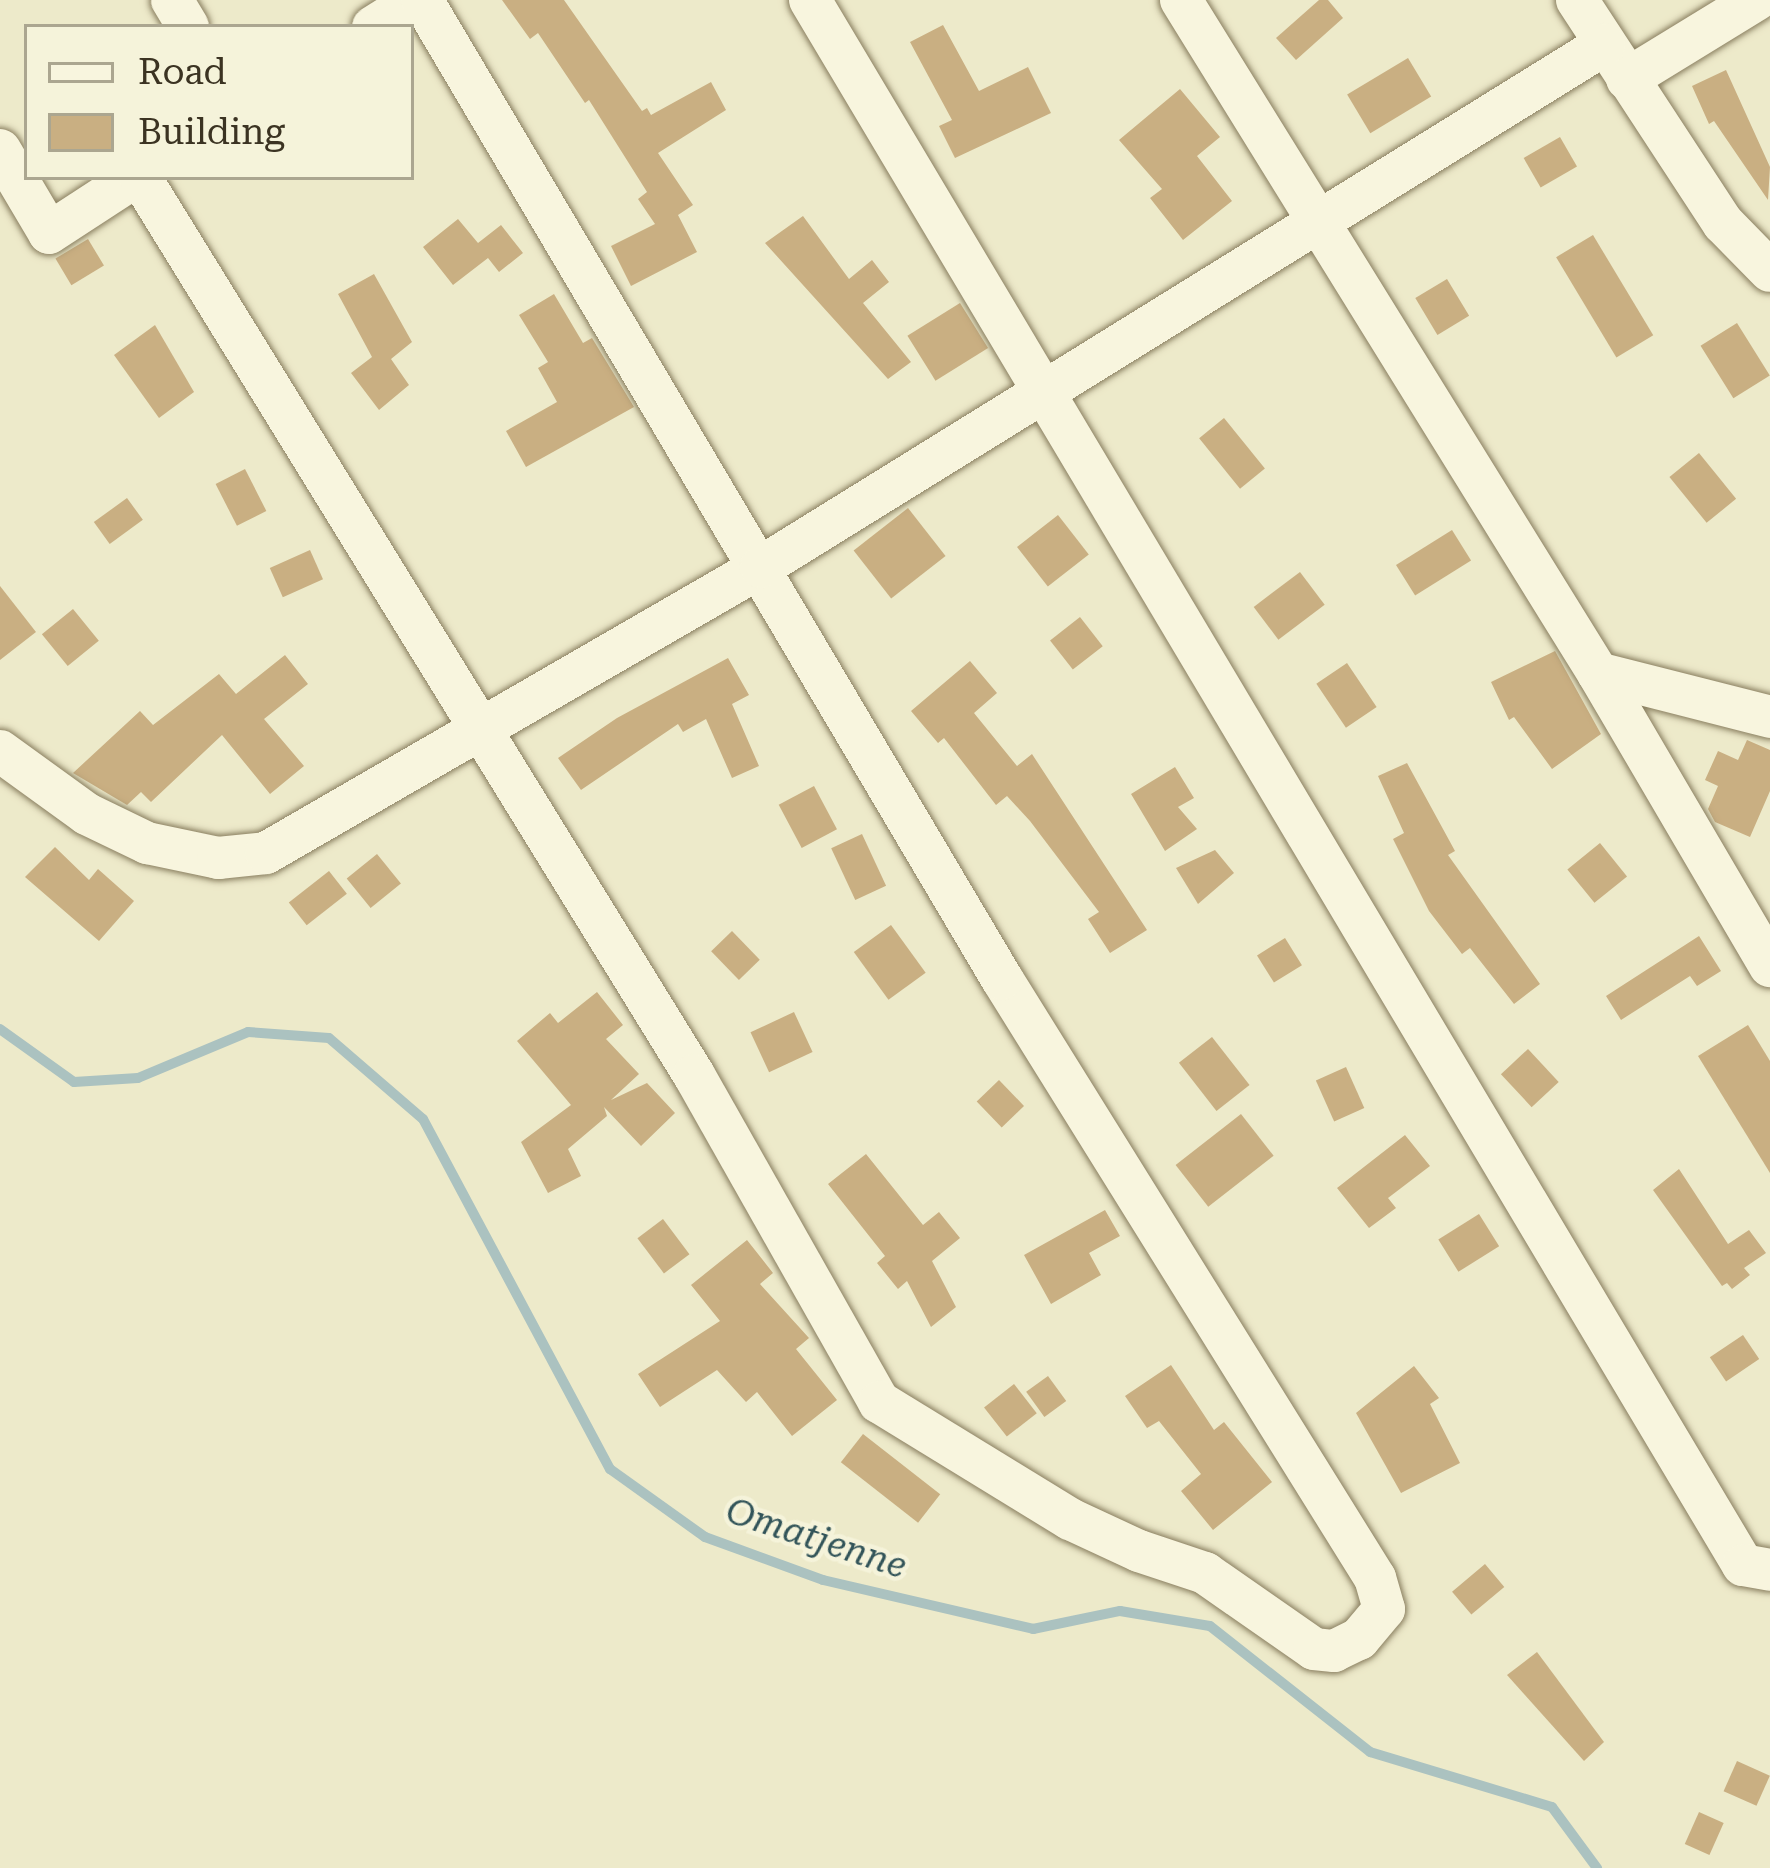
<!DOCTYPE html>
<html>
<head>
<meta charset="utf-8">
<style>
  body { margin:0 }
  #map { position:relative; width:1770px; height:1868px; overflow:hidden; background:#edeaca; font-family:"Roboto Serif",serif }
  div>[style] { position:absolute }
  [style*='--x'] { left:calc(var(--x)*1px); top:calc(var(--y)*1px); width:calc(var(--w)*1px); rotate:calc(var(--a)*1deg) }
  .stream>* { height:10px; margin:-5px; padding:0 5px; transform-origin:5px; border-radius:5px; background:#abc2c0 }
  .building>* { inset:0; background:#c9af82; transform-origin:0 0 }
  .roads { filter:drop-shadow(0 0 3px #897e5f) drop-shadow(0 0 3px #897e5f) }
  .minor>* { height:42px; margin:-21px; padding:0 21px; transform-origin:21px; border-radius:21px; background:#f8f5de }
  span { translate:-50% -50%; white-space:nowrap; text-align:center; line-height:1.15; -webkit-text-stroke:9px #f5f3da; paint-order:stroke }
  .water-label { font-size:36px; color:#325459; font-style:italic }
  .legend { position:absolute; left:24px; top:24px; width:390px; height:156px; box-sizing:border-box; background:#f5f3da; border:3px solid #aba690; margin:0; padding:15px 21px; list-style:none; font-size:36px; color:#3b3322 }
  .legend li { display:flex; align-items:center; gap:24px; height:60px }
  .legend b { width:60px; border:3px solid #aba690 }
</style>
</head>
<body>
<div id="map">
  <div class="stream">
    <i style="--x:0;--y:1029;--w:91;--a:35.6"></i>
    <i style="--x:74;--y:1082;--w:64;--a:-3.6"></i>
    <i style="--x:138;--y:1078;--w:119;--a:-22.7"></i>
    <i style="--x:248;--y:1032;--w:81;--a:4.2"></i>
    <i style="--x:329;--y:1038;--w:124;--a:40.8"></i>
    <i style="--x:423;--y:1119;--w:397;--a:61.9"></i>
    <i style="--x:610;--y:1469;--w:117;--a:35.6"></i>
    <i style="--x:705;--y:1537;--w:126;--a:20"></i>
    <i style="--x:823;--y:1580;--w:216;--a:13.1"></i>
    <i style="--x:1033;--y:1629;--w:89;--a:-11.7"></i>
    <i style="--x:1120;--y:1611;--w:91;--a:9.5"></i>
    <i style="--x:1210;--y:1626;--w:204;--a:38.2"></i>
    <i style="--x:1370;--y:1752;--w:190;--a:16.8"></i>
    <i style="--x:1552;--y:1807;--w:76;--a:53.6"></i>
  </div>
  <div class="building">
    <i style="clip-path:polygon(502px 0,564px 0,642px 111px,647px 108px,651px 115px,711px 82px,726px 110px,658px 153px,693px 205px,678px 215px,697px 252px,631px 286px,611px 246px,655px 224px,638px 199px,647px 192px,589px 100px,585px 103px,538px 33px,530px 39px)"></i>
    <i style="clip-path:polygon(1319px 0,1328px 0,1343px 18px,1296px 60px,1276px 38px)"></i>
    <i style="clip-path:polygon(943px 25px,979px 91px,1028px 67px,1051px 113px,955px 158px,939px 126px,952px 120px,910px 42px)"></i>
    <i style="left:1408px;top:58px;width:45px;height:71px;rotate:59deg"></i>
    <i style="clip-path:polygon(1726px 70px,1770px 167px,1768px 200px,1714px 121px,1709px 124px,1692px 86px)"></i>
    <i style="clip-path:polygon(1180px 89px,1220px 137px,1197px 156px,1232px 201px,1183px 240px,1150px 198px,1162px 189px,1119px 140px)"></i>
    <i style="left:1560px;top:137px;width:34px;height:42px;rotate:60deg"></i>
    <i style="clip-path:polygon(803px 216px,849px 279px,872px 260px,889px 282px,863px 303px,911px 362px,888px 379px,765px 243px)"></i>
    <i style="clip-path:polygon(458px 219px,478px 243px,501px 225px,523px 253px,499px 272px,488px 258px,453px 285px,423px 247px)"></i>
    <i style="left:1593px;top:235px;width:117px;height:43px;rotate:59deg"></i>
    <i style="left:88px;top:239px;width:31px;height:38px;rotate:59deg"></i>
    <i style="clip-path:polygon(374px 274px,412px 342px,391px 359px,409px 385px,379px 410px,351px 373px,372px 357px,338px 294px)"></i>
    <i style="left:1447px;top:279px;width:43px;height:37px;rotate:59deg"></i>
    <i style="clip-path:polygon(554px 294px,583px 343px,592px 338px,634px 407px,526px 467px,506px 431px,557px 402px,538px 368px,548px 362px,519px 315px)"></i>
    <i style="left:960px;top:303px;width:53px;height:62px;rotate:58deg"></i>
    <i style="left:1737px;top:323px;width:62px;height:43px;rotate:58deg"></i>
    <i style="clip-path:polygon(155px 325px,194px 392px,159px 418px,114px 355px)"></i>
    <i style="left:1224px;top:418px;width:65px;height:32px;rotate:51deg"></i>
    <i style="left:1699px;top:453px;width:59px;height:38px;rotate:51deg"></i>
    <i style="left:245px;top:469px;width:47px;height:33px;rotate:63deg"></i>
    <i style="left:127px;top:498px;width:27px;height:41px;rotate:54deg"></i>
    <i style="left:908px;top:508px;width:61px;height:69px;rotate:52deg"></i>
    <i style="left:1058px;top:515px;width:50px;height:52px;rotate:52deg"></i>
    <i style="left:1452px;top:530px;width:36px;height:66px;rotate:58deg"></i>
    <i style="left:310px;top:550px;width:32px;height:44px;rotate:66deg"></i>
    <i style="left:1300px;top:572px;width:41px;height:58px;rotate:53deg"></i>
    <i style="clip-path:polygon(0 586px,36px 632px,0 660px)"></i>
    <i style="left:73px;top:609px;width:41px;height:40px;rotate:51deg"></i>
    <i style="left:1080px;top:617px;width:37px;height:38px;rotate:52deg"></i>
    <i style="clip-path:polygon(1555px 651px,1601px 734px,1552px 769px,1514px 717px,1509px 720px,1491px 682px)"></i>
    <i style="clip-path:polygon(285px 655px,308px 684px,264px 719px,304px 766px,270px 794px,222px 735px,151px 802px,141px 792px,127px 805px,73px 773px,140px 711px,153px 725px,219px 674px,236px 694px)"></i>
    <i style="clip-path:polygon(728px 658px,749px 695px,732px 704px,759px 766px,732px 778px,706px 719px,683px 732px,678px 724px,581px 790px,558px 758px,617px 718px)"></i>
    <i style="clip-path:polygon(970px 661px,997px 693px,974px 713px,1017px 766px,1032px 754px,1147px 930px,1110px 953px,1088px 919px,1099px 912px,1030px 821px,1007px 796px,996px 805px,944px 738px,938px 743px,911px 711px)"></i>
    <i style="left:1347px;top:663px;width:53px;height:37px;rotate:56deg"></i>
    <i style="clip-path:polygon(1747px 740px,1770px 750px,1770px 791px,1750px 837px,1715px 822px,1708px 809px,1718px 786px,1705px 780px,1718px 751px,1738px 760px)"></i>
    <i style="clip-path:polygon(1407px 763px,1455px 851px,1448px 855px,1540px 984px,1514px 1004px,1470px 948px,1462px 954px,1429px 911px,1393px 839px,1404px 833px,1378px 776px)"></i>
    <i style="clip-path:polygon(1175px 767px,1194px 798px,1178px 807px,1197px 829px,1165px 851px,1131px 794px)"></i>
    <i style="left:814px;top:786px;width:49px;height:40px;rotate:62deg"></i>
    <i style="left:862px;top:834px;width:57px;height:34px;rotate:65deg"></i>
    <i style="left:1600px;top:843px;width:43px;height:42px;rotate:51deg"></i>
    <i style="clip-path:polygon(55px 847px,89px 880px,98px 869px,134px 901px,99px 941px,25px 877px)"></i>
    <i style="clip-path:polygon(1215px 850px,1234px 873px,1198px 904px,1176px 868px)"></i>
    <i style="left:377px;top:854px;width:38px;height:39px;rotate:51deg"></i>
    <i style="left:329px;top:871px;width:29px;height:51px;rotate:52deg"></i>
    <i style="left:891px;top:925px;width:59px;height:46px;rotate:54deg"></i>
    <i style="left:732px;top:931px;width:40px;height:29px;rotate:46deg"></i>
    <i style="clip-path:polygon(1699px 936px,1721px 971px,1697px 986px,1690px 976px,1621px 1020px,1606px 996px)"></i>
    <i style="left:1285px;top:938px;width:32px;height:33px;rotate:58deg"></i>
    <i style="clip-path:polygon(597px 992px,623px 1025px,606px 1039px,639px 1074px,611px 1100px,647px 1083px,675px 1113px,641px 1146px,604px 1107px,607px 1116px,568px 1149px,581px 1176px,548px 1193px,521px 1142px,571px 1105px,517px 1041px,550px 1013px,558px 1023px)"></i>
    <i style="left:794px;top:1012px;width:44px;height:48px;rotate:65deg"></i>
    <i style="clip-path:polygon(1748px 1025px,1770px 1061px,1770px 1173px,1698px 1056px)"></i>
    <i style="left:1212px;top:1037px;width:61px;height:42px;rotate:52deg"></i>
    <i style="left:1528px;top:1049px;width:45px;height:37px;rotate:47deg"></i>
    <i style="left:1346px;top:1067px;width:45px;height:33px;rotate:66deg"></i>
    <i style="left:999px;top:1080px;width:36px;height:31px;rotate:46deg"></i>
    <i style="left:1241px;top:1114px;width:53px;height:83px;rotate:52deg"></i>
    <i style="clip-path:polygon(1405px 1135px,1430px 1166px,1388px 1198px,1396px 1208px,1369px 1228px,1337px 1188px)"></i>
    <i style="clip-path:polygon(866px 1154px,923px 1225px,939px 1212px,960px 1238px,932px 1261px,956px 1307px,931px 1327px,907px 1281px,898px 1289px,877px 1263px,885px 1256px,828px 1184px)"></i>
    <i style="clip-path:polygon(1679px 1169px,1728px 1244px,1749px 1230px,1766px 1253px,1744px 1268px,1750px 1275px,1732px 1289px,1727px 1283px,1722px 1286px,1653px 1190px)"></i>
    <i style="clip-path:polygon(1105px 1210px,1120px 1236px,1089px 1253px,1101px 1275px,1051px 1304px,1024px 1255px)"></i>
    <i style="left:1479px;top:1214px;width:38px;height:48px;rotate:58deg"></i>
    <i style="left:663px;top:1219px;width:44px;height:32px;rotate:53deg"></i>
    <i style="clip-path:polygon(747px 1240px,773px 1273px,760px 1284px,809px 1338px,796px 1349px,837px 1400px,792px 1436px,757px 1392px,746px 1402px,717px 1370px,660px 1407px,638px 1374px,720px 1321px,691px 1285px)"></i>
    <i style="left:1743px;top:1335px;width:29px;height:40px;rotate:56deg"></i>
    <i style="clip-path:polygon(1171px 1365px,1214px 1430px,1224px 1422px,1272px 1482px,1213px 1530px,1181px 1491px,1201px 1474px,1159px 1421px,1147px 1428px,1125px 1396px)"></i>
    <i style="clip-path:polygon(1414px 1366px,1439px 1398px,1430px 1404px,1460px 1463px,1401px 1493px,1356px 1413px)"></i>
    <i style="left:1048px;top:1376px;width:31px;height:27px;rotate:54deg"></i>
    <i style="left:1014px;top:1384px;width:37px;height:38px;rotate:52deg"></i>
    <i style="left:863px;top:1434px;width:98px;height:36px;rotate:38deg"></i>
    <i style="left:1485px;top:1564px;width:30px;height:43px;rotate:50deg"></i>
    <i style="clip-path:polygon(1537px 1652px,1604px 1742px,1584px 1761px,1507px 1675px)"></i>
    <i style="left:1737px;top:1761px;width:36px;height:33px;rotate:24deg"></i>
    <i style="left:1699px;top:1812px;width:27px;height:35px;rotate:24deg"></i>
  </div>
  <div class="roads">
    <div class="minor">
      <i style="--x:172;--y:0;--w:31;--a:59"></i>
      <i style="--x:810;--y:0;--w:1822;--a:59.2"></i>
      <i style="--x:1743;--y:1565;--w:27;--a:10"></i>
      <i style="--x:1181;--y:0;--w:792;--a:58.22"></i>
      <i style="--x:1598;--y:673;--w:340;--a:59.6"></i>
      <i style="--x:1577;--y:0;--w:267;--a:56.8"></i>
      <i style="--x:1723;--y:223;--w:67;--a:45.6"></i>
      <i style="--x:373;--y:27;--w:51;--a:-32.1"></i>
      <i style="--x:1627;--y:79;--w:151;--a:-31.5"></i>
      <i style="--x:0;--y:150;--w:96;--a:59.4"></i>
      <i style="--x:49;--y:233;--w:103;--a:-33.1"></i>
      <i style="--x:140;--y:177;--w:1055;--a:58.33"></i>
      <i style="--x:694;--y:1075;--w:376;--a:60.5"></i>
      <i style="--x:879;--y:1402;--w:224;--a:31.5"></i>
      <i style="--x:1070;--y:1519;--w:76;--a:24.9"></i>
      <i style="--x:1139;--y:1551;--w:70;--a:18.4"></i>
      <i style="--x:1205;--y:1573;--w:133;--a:34.9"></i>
      <i style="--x:1314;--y:1649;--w:20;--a:6"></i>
      <i style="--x:1334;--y:1651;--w:28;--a:-26"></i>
      <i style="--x:1359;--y:1639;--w:39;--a:-50"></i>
      <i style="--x:1384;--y:1609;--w:32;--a:-106"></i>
      <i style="--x:1375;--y:1578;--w:706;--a:-121.91"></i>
      <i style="--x:1002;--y:979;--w:1138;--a:-120.64"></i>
      <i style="--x:1598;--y:673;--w:178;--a:14.3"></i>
      <i style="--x:0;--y:751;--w:107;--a:35.9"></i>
      <i style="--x:87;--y:814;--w:67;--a:25.8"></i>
      <i style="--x:147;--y:843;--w:73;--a:11.9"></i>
      <i style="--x:218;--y:858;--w:48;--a:-5.9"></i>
      <i style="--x:266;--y:853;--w:572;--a:-30.02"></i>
      <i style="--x:761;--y:567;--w:992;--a:-31.77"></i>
    </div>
  </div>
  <div class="water-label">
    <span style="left:816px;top:1539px;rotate:18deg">Omatjenne</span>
  </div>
  <ul class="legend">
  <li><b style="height:15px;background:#f8f5de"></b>Road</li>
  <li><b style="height:33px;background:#c9af82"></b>Building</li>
  </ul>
</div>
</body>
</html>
